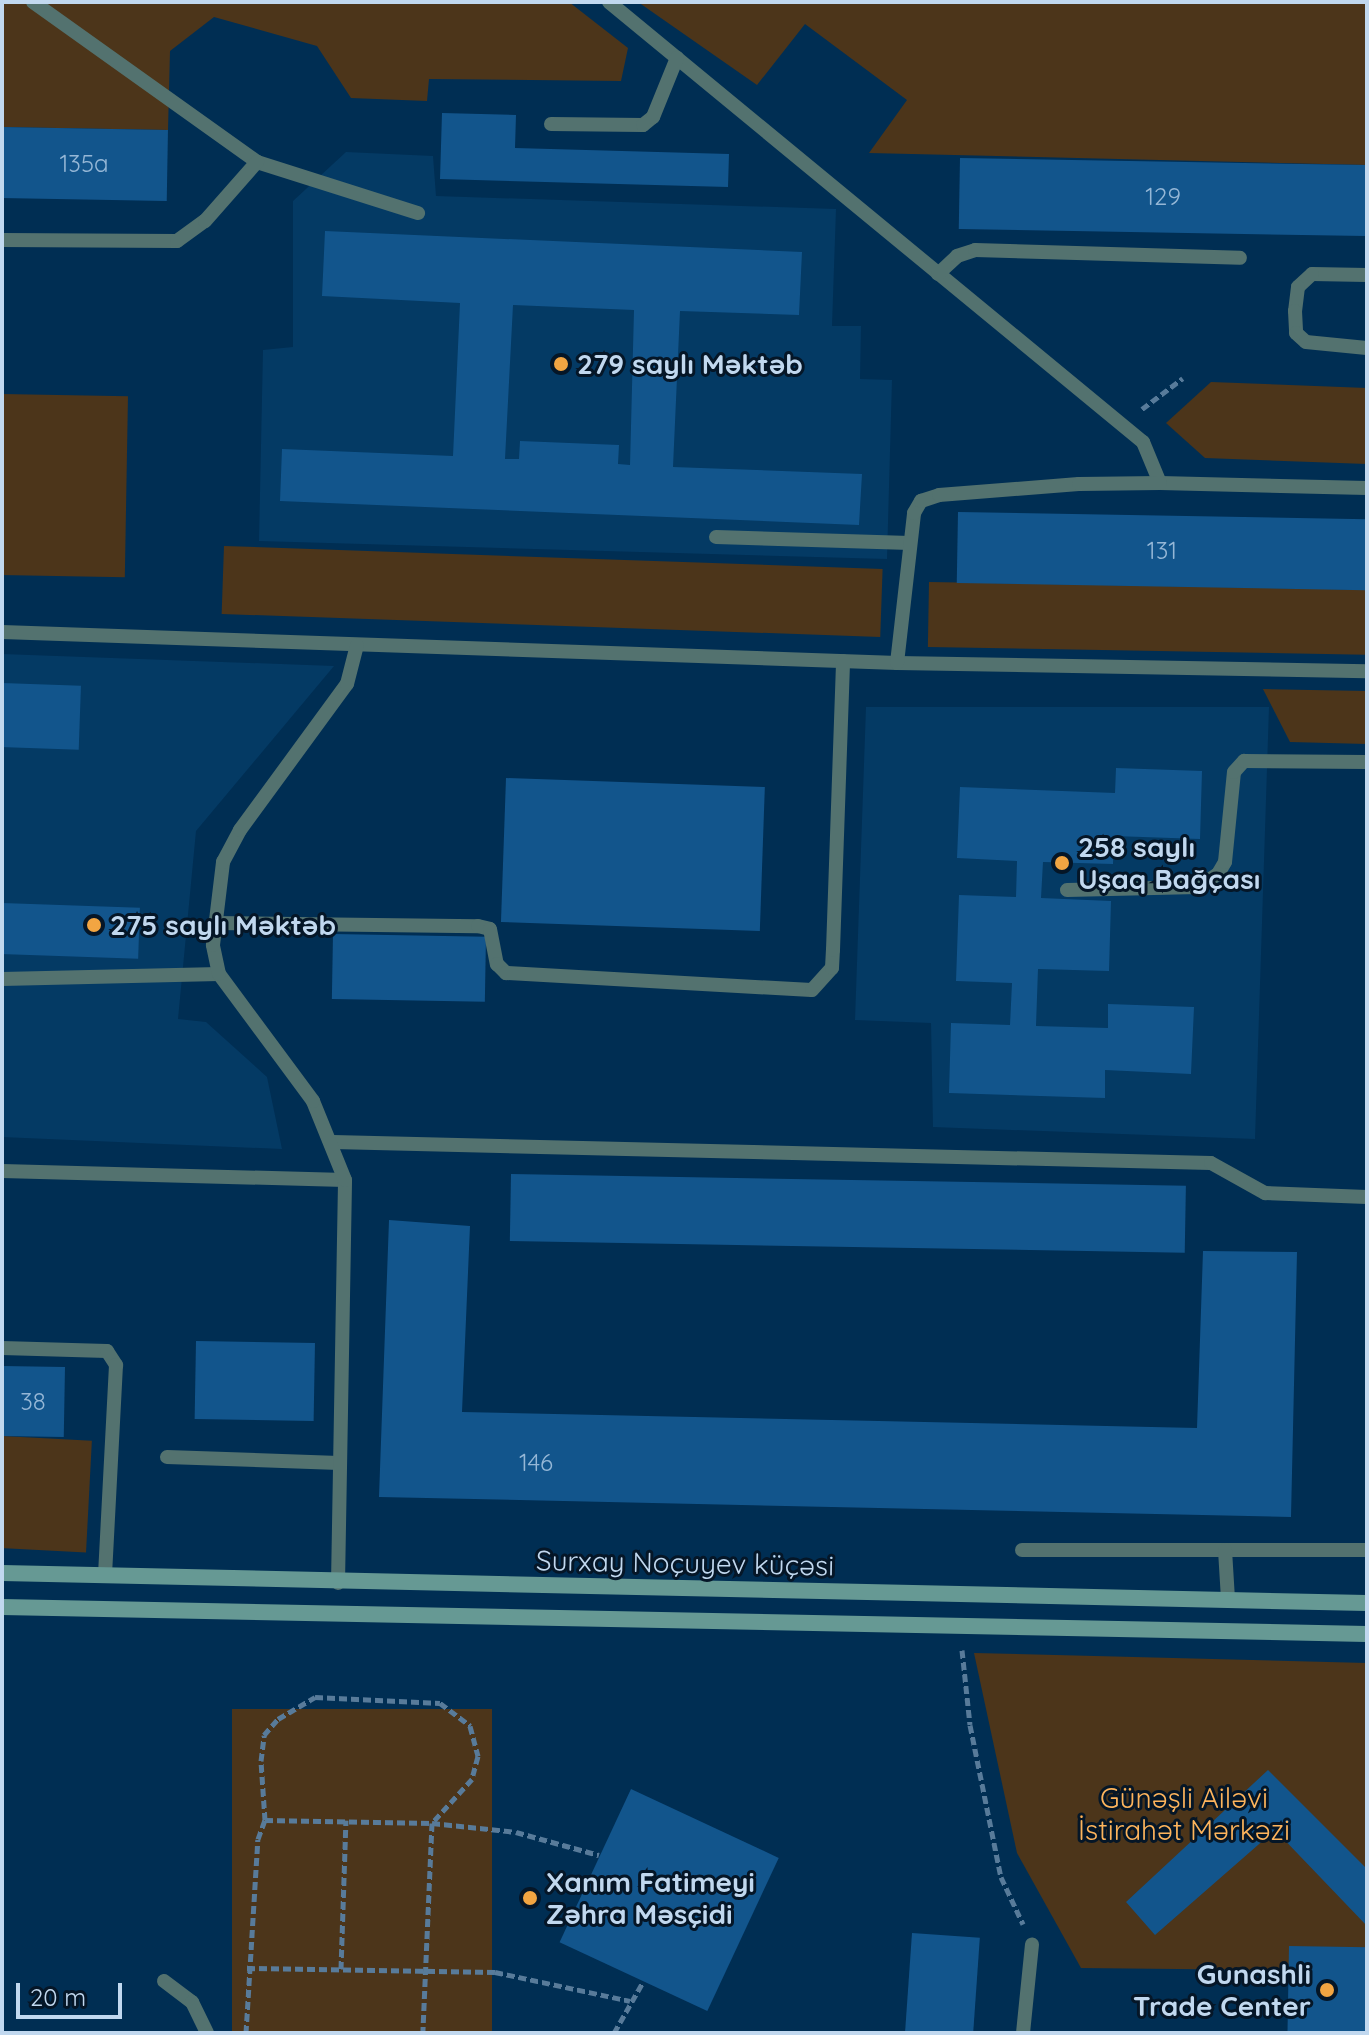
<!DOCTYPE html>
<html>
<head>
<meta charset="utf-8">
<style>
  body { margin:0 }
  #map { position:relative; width:1369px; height:2035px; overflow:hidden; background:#002e53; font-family:Quicksand,sans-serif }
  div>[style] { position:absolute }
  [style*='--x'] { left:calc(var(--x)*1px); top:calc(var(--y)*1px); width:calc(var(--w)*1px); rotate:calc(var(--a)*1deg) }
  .built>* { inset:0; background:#043a64 }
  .green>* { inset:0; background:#4c351a; transform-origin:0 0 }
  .building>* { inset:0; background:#12558c; transform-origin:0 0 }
  .path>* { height:5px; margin-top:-2.5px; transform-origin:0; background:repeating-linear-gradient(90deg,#587b9a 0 8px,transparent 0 12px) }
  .lane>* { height:14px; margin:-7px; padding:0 7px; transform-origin:7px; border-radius:7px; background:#53726f }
  .secondary>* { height:16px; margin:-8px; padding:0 8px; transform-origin:8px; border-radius:8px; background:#669994 }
  .dots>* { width:22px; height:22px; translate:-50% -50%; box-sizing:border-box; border:4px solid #051627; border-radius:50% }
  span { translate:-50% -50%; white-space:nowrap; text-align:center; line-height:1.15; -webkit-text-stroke:6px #051627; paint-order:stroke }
  .number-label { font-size:24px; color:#95b7d6 }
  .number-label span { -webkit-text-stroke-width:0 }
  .poi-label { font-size:28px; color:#c1d8ef; font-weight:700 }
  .left { translate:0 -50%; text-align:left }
  .right { translate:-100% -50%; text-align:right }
  .street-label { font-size:28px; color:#c1d8ef }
  .park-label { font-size:28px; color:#fdb45c }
  .frame { position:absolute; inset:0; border:4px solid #c1d8ef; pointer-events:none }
  .scale { position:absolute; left:16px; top:1983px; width:106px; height:36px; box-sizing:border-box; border:4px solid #c1d8ef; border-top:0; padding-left:10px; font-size:24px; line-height:28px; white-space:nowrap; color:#c1d8ef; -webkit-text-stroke:6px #051627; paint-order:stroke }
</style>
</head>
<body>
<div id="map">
  <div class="built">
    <i style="clip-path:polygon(346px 152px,433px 156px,436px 196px,836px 209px,832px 326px,861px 326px,860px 379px,892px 380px,887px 559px,259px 541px,263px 350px,293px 347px,293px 201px)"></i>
    <i style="clip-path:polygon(2px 654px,334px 666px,196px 831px,178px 1019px,206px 1022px,267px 1077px,282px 1149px,2px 1137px)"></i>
    <i style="clip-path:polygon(866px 707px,1269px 707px,1255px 1139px,933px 1127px,931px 1023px,855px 1020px)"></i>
  </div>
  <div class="green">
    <i style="clip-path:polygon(2px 2px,569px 2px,628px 48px,621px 81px,429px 79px,427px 101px,351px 98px,317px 46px,214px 17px,170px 51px,168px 130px,2px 127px)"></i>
    <i style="clip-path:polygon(638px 2px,1367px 2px,1367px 165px,869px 153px,907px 100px,805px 24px,757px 85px)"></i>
    <i style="clip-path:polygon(1211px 382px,1367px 388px,1367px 464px,1205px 458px,1166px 423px)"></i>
    <i style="left:2px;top:394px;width:126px;height:181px;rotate:1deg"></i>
    <i style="left:224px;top:546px;width:659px;height:68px;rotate:2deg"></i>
    <i style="left:929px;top:582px;width:438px;height:65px;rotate:1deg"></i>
    <i style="clip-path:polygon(1263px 689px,1367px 691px,1367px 744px,1290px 742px)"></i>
    <i style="left:2px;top:1436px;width:90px;height:112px;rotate:3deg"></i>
    <i style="clip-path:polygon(974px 1653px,1367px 1663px,1367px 1971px,1081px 1968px,1017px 1853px)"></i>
    <i style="left:232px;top:1709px;width:260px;height:324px"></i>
  </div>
  <div class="building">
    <i style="clip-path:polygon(442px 113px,516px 115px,515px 148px,729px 154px,728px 187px,440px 179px)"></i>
    <i style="left:2px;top:127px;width:166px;height:71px;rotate:1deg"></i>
    <i style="left:960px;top:158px;width:407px;height:71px;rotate:1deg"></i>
    <i style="clip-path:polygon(evenodd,325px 231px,802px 252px,799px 315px,680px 311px,673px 467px,862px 474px,859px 525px,280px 501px,282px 449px,453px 456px,460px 303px,322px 296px,325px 231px,513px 305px,634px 310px,630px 465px,618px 464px,619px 445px,520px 441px,519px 459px,505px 459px,513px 305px)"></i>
    <i style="left:958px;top:512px;width:409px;height:71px;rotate:1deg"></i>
    <i style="left:2px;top:683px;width:79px;height:64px;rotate:2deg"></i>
    <i style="clip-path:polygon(1116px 768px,1202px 771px,1200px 839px,1114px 836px,1113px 864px,1043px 862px,1041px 898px,1111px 901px,1109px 971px,1038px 969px,1036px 1026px,1108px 1028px,1108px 1004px,1194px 1007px,1191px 1074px,1105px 1070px,1105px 1098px,949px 1093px,951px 1023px,1010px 1025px,1012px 983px,956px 981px,959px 895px,1016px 897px,1017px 861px,957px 858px,960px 787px,1115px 793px)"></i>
    <i style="left:506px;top:778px;width:259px;height:144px;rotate:2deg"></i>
    <i style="left:2px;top:903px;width:138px;height:51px;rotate:2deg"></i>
    <i style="left:333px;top:934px;width:153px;height:65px;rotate:1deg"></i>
    <i style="left:511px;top:1174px;width:675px;height:67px;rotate:1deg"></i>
    <i style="clip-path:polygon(389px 1220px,470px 1226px,462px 1412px,1197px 1428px,1203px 1251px,1297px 1252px,1291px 1517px,379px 1497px)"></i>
    <i style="left:196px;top:1341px;width:119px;height:78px;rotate:1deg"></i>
    <i style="left:2px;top:1366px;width:63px;height:70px;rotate:1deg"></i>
    <i style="clip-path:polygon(1268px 1770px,1367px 1869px,1367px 1926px,1275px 1830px,1155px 1935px,1126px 1902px)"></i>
    <i style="left:631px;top:1789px;width:163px;height:169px;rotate:25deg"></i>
    <i style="left:912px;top:1933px;width:68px;height:100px;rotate:4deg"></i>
    <i style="left:1289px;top:1946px;width:78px;height:87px;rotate:1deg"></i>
  </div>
  <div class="path">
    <i style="--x:1142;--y:409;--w:51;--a:-37.1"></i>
    <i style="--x:962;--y:1650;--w:75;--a:83.9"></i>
    <i style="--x:970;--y:1725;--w:155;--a:78.5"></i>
    <i style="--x:1001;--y:1877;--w:52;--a:64.9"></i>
    <i style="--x:265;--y:1820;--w:59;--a:-93.9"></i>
    <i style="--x:261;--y:1761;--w:26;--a:-83"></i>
    <i style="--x:264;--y:1735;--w:21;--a:-49"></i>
    <i style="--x:278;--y:1719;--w:43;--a:-30.7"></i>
    <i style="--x:315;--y:1697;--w:125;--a:2.7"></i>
    <i style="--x:440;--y:1703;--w:38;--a:37"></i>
    <i style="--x:470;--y:1726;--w:31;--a:75"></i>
    <i style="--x:478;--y:1756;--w:24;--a:105"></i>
    <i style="--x:472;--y:1779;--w:59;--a:132.3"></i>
    <i style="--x:432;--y:1823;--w:210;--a:92.5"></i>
    <i style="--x:247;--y:1968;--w:248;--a:0.9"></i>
    <i style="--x:495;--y:1972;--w:138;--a:12.1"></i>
    <i style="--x:341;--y:1969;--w:149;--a:-88.1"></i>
    <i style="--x:246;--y:2033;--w:194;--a:-86.5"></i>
    <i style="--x:258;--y:1839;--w:20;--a:-70"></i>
    <i style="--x:265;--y:1820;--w:167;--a:1"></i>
    <i style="--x:432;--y:1823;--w:84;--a:6.1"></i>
    <i style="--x:516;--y:1832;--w:86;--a:15.5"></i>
    <i style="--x:614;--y:2033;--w:59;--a:-60.4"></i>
  </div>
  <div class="lane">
    <i style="--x:33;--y:2;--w:275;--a:35.5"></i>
    <i style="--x:257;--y:162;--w:169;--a:17.6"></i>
    <i style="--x:609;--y:2;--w:692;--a:39.49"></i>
    <i style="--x:1143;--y:442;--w:44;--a:67.5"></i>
    <i style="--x:1160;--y:483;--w:207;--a:1.4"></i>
    <i style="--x:551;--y:124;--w:92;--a:0.6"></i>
    <i style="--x:643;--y:125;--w:13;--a:-39"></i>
    <i style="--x:653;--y:117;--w:64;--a:-67.9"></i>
    <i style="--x:2;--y:240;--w:175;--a:0.3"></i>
    <i style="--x:177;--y:241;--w:34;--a:-36"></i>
    <i style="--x:205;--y:221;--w:79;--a:-48.6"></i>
    <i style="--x:938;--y:274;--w:26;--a:-43"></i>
    <i style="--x:957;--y:256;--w:19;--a:-18"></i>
    <i style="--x:975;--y:250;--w:265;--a:1.7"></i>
    <i style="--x:1367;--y:275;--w:55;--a:-179"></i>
    <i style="--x:1312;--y:274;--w:19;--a:137"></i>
    <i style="--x:1298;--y:287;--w:24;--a:97"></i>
    <i style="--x:1295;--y:311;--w:22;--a:87"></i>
    <i style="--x:1296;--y:333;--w:13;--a:42"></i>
    <i style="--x:1306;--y:342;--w:61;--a:5.6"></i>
    <i style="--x:716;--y:537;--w:194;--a:1.8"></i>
    <i style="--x:2;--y:632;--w:896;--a:1.98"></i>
    <i style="--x:897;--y:663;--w:470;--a:1"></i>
    <i style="--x:897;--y:663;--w:151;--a:-83.5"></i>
    <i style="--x:914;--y:513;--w:14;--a:-60"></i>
    <i style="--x:921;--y:501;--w:19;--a:-18"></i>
    <i style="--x:939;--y:495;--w:140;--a:-4.5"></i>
    <i style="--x:1079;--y:484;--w:81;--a:-0.7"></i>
    <i style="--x:1067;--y:890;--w:131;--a:-1.3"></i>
    <i style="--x:1198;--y:887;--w:24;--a:-33"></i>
    <i style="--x:1218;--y:874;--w:14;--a:-60"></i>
    <i style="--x:1225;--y:862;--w:90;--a:-84.3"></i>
    <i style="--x:1234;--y:772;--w:15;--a:-48"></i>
    <i style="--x:1244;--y:761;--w:123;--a:0.5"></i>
    <i style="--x:214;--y:923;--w:264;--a:0.7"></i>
    <i style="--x:478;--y:926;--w:12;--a:14"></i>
    <i style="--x:490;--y:929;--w:36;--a:79"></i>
    <i style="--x:497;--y:964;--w:13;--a:45"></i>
    <i style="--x:506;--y:973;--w:306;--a:3.2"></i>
    <i style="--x:812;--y:990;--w:30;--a:-48"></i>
    <i style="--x:832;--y:968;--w:18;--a:-87"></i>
    <i style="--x:833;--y:950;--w:289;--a:-88"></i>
    <i style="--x:2;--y:979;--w:217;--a:-1.3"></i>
    <i style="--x:333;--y:1142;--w:878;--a:1.37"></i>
    <i style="--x:1211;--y:1163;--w:62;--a:29.1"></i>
    <i style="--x:1265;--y:1193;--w:102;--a:2.2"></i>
    <i style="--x:2;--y:1171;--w:343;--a:1.5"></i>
    <i style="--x:2;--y:1348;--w:105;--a:1.6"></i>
    <i style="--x:107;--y:1351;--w:17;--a:57"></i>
    <i style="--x:116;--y:1365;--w:211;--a:93"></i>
    <i style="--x:167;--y:1457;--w:172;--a:2"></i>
    <i style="--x:1022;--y:1550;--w:345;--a:0"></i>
    <i style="--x:1225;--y:1550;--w:49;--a:86.5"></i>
    <i style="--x:338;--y:1583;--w:403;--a:-89"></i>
    <i style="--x:345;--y:1180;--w:85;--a:-112.1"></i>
    <i style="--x:313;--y:1101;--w:158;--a:-126.5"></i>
    <i style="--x:219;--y:974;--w:30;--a:-102"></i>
    <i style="--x:213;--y:945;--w:84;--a:-83.1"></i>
    <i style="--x:223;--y:862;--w:36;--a:-62"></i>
    <i style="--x:240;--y:830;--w:181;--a:-53.8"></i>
    <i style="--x:347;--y:684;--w:40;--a:-75.6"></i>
    <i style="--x:164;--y:1981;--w:35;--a:37"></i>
    <i style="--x:192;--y:2002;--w:34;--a:64"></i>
    <i style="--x:1023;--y:2033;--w:89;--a:-84.2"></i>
  </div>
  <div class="secondary">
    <i style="--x:2;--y:1573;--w:1365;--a:1.26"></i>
    <i style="--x:2;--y:1607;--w:1365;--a:1.13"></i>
  </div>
  <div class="dots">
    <i style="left:561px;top:364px;background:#f2a542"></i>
    <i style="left:1062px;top:863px;background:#f2a542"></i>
    <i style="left:94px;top:925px;background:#f2a542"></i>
    <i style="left:530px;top:1898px;background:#f2a542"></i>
    <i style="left:1327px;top:1990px;background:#f2a542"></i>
  </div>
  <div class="number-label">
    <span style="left:84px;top:164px">135a</span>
    <span style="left:1163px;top:197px">129</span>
    <span style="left:1162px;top:551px">131</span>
    <span style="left:33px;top:1402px">38</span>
    <span style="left:536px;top:1463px">146</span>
  </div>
  <div class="poi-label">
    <span class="left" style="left:577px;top:364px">279 saylı Məktəb</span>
    <span class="left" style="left:1078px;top:863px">258 saylı<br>Uşaq Bağçası</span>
    <span class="left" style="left:110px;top:925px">275 saylı Məktəb</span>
    <span class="left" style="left:546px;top:1898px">Xanım Fatimeyi<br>Zəhra Məsçidi</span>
    <span class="right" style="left:1311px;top:1990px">Gunashli<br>Trade Center</span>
  </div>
  <div class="street-label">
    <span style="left:685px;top:1563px;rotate:1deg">Surxay Noçuyev küçəsi</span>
  </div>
  <div class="park-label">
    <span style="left:1184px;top:1814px">Günəşli Ailəvi<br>İstirahət Mərkəzi</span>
  </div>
  <div class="frame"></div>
  <div class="scale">20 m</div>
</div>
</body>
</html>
